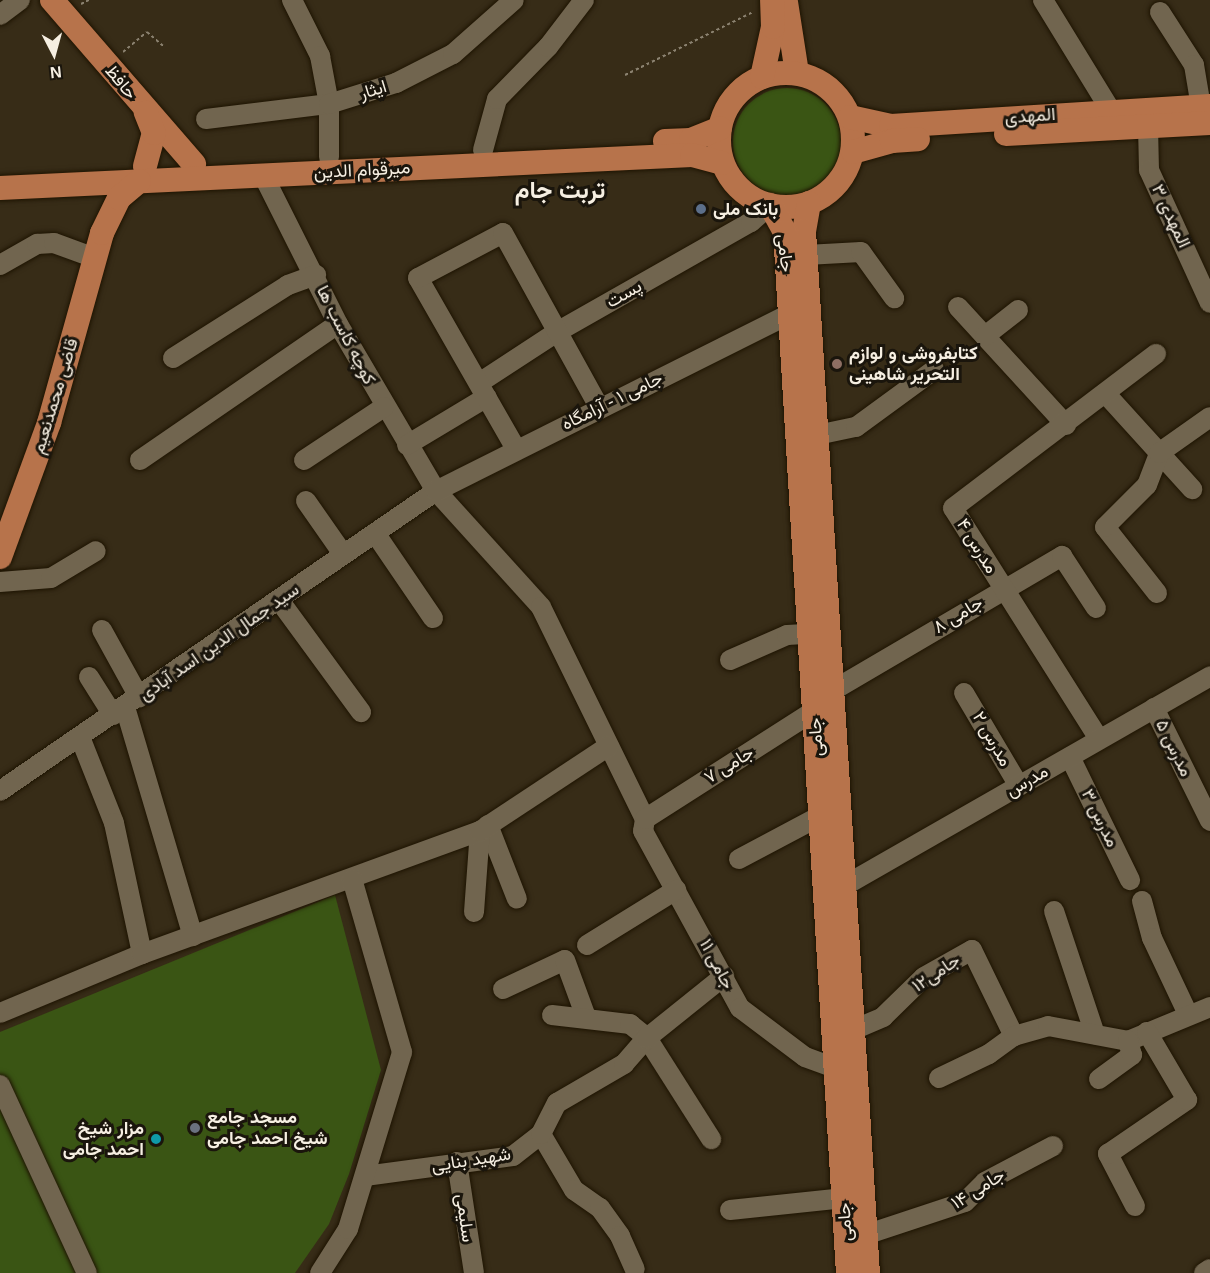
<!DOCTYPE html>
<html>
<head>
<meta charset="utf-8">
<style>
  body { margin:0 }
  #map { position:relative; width:1210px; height:1273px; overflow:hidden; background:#372c17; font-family:Arial,Vazirmatn,sans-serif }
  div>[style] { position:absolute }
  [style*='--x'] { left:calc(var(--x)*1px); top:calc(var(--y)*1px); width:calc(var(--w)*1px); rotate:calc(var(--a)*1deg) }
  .green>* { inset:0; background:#3a5514 }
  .round { border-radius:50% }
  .path>* { height:2px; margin-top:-1px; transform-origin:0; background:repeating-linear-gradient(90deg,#8b8270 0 3px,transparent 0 6px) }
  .roads { filter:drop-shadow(0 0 2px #1e1402) drop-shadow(0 0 2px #1e1402) }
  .minor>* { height:20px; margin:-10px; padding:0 10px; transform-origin:10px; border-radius:10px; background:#71654f }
  .major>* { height:24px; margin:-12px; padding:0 12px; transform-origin:12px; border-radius:12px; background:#b7734b }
  .major>.ring { margin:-12px; padding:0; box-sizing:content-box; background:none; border:24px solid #b7734b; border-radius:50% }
  .dots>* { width:16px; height:16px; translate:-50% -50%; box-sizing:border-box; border:3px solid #1a150c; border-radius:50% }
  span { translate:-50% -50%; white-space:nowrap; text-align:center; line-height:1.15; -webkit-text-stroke:6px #1a150c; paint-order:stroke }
  .street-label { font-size:18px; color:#f6efe2 }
  .poi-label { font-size:18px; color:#f6efe2; font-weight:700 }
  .left { translate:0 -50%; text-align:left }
  .right { translate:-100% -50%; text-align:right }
  .district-label { font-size:24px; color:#f6efe2; font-weight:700 }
  .north { position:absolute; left:24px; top:24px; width:60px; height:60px; -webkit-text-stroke:4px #1a150c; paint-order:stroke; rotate:174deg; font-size:16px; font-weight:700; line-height:24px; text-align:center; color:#f6efe2 }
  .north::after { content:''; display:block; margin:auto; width:21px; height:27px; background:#f6efe2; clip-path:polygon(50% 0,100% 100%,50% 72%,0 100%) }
</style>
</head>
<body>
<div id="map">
  <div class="green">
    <i class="round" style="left:733px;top:88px;width:108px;height:108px"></i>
    <i style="clip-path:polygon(335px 895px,381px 1070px,349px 1174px,329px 1224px,295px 1273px,0 1273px,0 1032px)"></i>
  </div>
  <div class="path">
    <i style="--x:81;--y:4;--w:9;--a:-27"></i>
    <i style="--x:123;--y:52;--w:31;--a:-40"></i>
    <i style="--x:147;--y:32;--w:23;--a:41"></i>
    <i style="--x:625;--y:75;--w:143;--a:-26.2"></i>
  </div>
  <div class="roads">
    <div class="minor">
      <i style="--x:292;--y:0;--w:63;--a:63.4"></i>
      <i style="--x:320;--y:56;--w:49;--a:79.4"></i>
      <i style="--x:329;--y:104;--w:53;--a:90"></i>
      <i style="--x:1043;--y:0;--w:130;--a:58.5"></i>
      <i style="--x:1160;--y:12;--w:63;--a:57.3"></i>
      <i style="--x:1194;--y:65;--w:43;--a:80.5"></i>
      <i style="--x:0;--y:15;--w:25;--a:-37"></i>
      <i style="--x:206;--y:119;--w:124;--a:-7"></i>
      <i style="--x:329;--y:104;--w:70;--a:-17.4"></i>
      <i style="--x:396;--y:83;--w:64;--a:-27"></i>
      <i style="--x:453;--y:54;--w:81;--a:-41.5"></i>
      <i style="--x:1148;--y:126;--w:44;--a:88.7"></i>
      <i style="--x:1149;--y:170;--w:146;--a:65.4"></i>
      <i style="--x:483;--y:150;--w:53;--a:-74.6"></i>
      <i style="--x:497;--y:99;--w:73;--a:-45.6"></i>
      <i style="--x:548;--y:47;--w:59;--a:-52.5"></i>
      <i style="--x:263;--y:175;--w:167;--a:63.3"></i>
      <i style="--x:338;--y:324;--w:194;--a:59.6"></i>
      <i style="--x:436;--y:491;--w:156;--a:47.8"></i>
      <i style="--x:541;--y:607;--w:236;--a:63.9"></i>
      <i style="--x:806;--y:255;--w:55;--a:-3.1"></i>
      <i style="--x:861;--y:252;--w:57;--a:54.3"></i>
      <i style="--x:0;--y:265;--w:43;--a:-29.6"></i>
      <i style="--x:37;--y:244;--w:17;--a:-3"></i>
      <i style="--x:54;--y:243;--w:44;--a:20.1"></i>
      <i style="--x:958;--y:307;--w:160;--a:47.5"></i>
      <i style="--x:985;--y:336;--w:42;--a:-38.2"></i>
      <i style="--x:173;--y:358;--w:136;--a:-32.4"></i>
      <i style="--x:288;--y:285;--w:30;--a:-20"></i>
      <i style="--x:479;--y:383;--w:93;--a:-33.2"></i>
      <i style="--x:557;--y:332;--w:223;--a:-29.6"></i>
      <i style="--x:751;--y:222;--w:25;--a:-42"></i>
      <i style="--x:1105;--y:393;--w:130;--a:47.8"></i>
      <i style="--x:817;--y:435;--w:40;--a:-12"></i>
      <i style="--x:856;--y:427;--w:97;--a:-36.2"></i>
      <i style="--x:407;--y:445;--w:93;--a:-31"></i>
      <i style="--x:516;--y:449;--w:197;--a:-119.8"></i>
      <i style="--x:418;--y:278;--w:96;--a:-27.9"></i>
      <i style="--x:503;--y:233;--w:199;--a:61.1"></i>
      <i style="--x:140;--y:460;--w:240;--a:-34.5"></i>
      <i style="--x:304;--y:460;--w:96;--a:-33.5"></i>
      <i style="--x:306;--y:501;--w:65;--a:55.1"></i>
      <i style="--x:375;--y:533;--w:103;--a:55.7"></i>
      <i style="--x:0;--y:582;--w:51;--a:-4.5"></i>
      <i style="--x:51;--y:578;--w:52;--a:-31"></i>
      <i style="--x:1157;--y:593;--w:84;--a:-128.2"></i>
      <i style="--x:1105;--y:527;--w:59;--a:-45"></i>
      <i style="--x:1147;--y:485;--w:34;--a:-69"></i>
      <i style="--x:1159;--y:453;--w:62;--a:-35.2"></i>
      <i style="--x:279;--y:600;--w:139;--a:53.8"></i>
      <i style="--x:102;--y:630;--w:77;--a:61.1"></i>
      <i style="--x:730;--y:660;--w:62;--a:-23.7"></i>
      <i style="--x:787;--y:635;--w:22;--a:-3"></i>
      <i style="--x:89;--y:677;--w:45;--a:57.7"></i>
      <i style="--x:832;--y:691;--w:267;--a:-30.4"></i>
      <i style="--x:1062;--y:556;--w:62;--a:56.8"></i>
      <i style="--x:964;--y:693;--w:108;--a:59.4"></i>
      <i style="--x:125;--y:707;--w:239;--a:73.5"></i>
      <i style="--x:1154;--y:708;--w:126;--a:63.6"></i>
      <i style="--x:80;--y:737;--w:92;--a:68.4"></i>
      <i style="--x:114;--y:823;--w:134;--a:77.9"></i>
      <i style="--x:1099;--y:739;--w:273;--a:-122.3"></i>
      <i style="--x:953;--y:508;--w:255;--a:-37.2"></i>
      <i style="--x:1070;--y:757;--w:137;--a:64"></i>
      <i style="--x:0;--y:791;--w:529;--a:-34.53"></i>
      <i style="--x:436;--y:491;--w:396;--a:-26.6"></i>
      <i style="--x:645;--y:819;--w:12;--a:99"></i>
      <i style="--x:643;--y:831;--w:202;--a:61.3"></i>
      <i style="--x:740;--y:1008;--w:81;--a:37"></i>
      <i style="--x:805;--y:1057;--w:33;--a:20"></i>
      <i style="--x:645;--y:819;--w:201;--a:-32.6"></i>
      <i style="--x:488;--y:825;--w:79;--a:68.6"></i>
      <i style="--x:739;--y:859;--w:92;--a:-28"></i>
      <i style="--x:844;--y:886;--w:422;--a:-29.8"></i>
      <i style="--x:1142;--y:901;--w:38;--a:75"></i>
      <i style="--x:1152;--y:938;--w:84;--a:64.7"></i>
      <i style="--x:1054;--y:911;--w:130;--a:71.6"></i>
      <i style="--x:474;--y:912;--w:81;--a:-85.8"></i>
      <i style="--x:587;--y:945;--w:105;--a:-31.7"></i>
      <i style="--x:503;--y:989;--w:68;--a:-25.1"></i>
      <i style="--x:565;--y:960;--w:61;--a:69.8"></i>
      <i style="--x:0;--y:1013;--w:154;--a:-22.6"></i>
      <i style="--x:142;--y:954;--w:360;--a:-20"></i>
      <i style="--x:480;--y:831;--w:154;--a:-33.4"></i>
      <i style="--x:552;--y:1015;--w:79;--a:6.6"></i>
      <i style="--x:630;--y:1024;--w:22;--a:39"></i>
      <i style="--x:647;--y:1038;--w:120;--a:57.6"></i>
      <i style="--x:853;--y:1030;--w:33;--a:-23"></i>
      <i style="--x:883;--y:1017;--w:57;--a:-44.3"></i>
      <i style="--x:924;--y:977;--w:55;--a:-29.4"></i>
      <i style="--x:972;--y:950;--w:96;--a:64"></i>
      <i style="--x:939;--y:1078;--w:55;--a:-25.6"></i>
      <i style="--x:989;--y:1054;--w:31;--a:-36"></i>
      <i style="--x:1014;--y:1036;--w:35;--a:-16"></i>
      <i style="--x:1048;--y:1026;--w:81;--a:10.6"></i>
      <i style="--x:1128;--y:1041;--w:89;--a:-22.5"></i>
      <i style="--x:1099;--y:1079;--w:41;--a:-36"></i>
      <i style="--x:1132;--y:1055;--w:15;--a:-106"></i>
      <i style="--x:0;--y:1085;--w:207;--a:65.2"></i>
      <i style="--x:541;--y:1134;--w:65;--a:59.5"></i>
      <i style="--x:574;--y:1190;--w:32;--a:35"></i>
      <i style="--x:600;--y:1208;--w:34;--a:54"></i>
      <i style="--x:620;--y:1236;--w:36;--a:66"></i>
      <i style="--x:457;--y:1162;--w:112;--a:81.3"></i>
      <i style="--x:365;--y:1176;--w:149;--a:-7.7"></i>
      <i style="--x:513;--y:1156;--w:36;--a:-38"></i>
      <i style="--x:541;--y:1134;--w:35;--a:-63"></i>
      <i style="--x:557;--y:1103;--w:78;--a:-30.2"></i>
      <i style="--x:624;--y:1064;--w:35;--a:-49"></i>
      <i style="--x:647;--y:1038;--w:99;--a:-38.8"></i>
      <i style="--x:1135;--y:1206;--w:59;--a:-117.4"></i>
      <i style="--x:1108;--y:1154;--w:96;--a:-34.4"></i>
      <i style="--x:1187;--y:1100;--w:79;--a:-120.5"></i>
      <i style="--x:730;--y:1210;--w:115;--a:-6"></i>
      <i style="--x:865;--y:1235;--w:105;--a:-18.3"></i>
      <i style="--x:965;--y:1202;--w:28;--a:-45"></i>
      <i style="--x:985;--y:1182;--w:77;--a:-27.9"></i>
      <i style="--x:320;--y:1273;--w:52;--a:-57.5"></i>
      <i style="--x:348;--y:1229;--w:185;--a:-73"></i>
      <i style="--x:402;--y:1052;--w:180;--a:-106.1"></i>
      <i style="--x:1204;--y:1273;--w:7;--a:-34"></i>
    </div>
    <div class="major">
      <i style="--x:52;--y:0;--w:217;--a:49.1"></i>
      <i style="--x:786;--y:2;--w:72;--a:81.2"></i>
      <i class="ring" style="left:719px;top:73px;width:110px;height:110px"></i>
      <i style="--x:762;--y:77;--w:51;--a:-77.6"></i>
      <i style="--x:773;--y:27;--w:27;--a:-92"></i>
      <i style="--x:850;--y:117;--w:42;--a:12.4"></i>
      <i style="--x:891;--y:126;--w:320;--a:-3.6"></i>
      <i style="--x:1006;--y:134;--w:204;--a:-3.1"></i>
      <i style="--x:665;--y:141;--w:26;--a:-2"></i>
      <i style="--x:691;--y:140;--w:31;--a:-22"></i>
      <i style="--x:853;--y:152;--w:41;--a:-15.8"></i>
      <i style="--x:892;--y:141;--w:26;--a:-4"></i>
      <i style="--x:145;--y:166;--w:34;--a:-75"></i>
      <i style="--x:154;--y:133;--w:22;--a:-112"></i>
      <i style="--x:0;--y:188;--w:693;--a:-2.73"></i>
      <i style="--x:692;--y:155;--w:31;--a:15"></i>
      <i style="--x:809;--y:203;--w:28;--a:100"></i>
      <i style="--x:804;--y:231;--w:1044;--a:86.49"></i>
      <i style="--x:770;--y:205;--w:31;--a:61"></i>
      <i style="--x:785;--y:232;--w:1043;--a:86.54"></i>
      <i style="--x:0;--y:557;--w:143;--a:-69.9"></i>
      <i style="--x:49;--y:423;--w:197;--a:-74.4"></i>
      <i style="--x:102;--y:233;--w:39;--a:-64"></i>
      <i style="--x:119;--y:198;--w:26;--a:-40"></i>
    </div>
  </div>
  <div class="dots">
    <i style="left:701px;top:209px;background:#5c6f8a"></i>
    <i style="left:837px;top:364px;background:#8d6e63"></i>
    <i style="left:195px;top:1128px;background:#6b7280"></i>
    <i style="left:156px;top:1139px;background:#0f9aa8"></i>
  </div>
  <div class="street-label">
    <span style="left:121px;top:82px;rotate:50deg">حافظ</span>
    <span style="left:373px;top:90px;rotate:-17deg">ایثار</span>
    <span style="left:1030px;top:116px;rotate:-4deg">المهدی</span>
    <span style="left:362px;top:170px;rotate:-3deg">میرقوام الدین</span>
    <span style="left:1171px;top:216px;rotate:65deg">المهدی ۳</span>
    <span style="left:785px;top:253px;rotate:83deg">جامی</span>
    <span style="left:624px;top:294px;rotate:-30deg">پست</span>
    <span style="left:346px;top:335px;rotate:63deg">کوچه کاسب ها</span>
    <span style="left:55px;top:396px;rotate:-73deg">قاضی محمدنعیم</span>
    <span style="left:612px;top:401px;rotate:-26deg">جامی ۱ - آرامگاه</span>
    <span style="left:977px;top:546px;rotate:58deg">مدرس ۴</span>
    <span style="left:958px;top:615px;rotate:-31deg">جامی ۸</span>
    <span style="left:219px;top:642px;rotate:-35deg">سید جمال الدین اسد آبادی</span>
    <span style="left:816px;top:737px;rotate:-93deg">جامی</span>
    <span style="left:992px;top:739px;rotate:60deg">مدرس ۲</span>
    <span style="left:1174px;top:748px;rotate:64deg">مدرس ۵</span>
    <span style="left:729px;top:765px;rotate:-32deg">جامی ۷</span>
    <span style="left:1027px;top:781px;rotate:-30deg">مدرس</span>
    <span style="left:1100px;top:818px;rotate:64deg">مدرس ۳</span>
    <span style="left:717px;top:964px;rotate:62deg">جامی ۱۱</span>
    <span style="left:936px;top:973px;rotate:-34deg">جامی۱۲</span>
    <span style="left:471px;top:1160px;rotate:-9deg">شهید بنایی</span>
    <span style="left:978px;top:1189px;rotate:-32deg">جامی ۱۴</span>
    <span style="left:465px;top:1218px;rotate:82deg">سلیمی</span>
    <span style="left:845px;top:1222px;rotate:-93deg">جامی</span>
  </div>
  <div class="poi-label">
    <span class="left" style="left:713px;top:209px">بانک ملی</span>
    <span class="left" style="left:849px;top:364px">کتابفروشی و لوازم<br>التحریر شاهینی</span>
    <span class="left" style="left:207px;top:1128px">مسجد جامع<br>شیخ احمد جامی</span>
    <span class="right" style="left:144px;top:1139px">مزار شیخ<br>احمد جامی</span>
  </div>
  <div class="district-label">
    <span style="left:560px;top:190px">تربت جام</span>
  </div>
  <div class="north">N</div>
</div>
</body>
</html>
